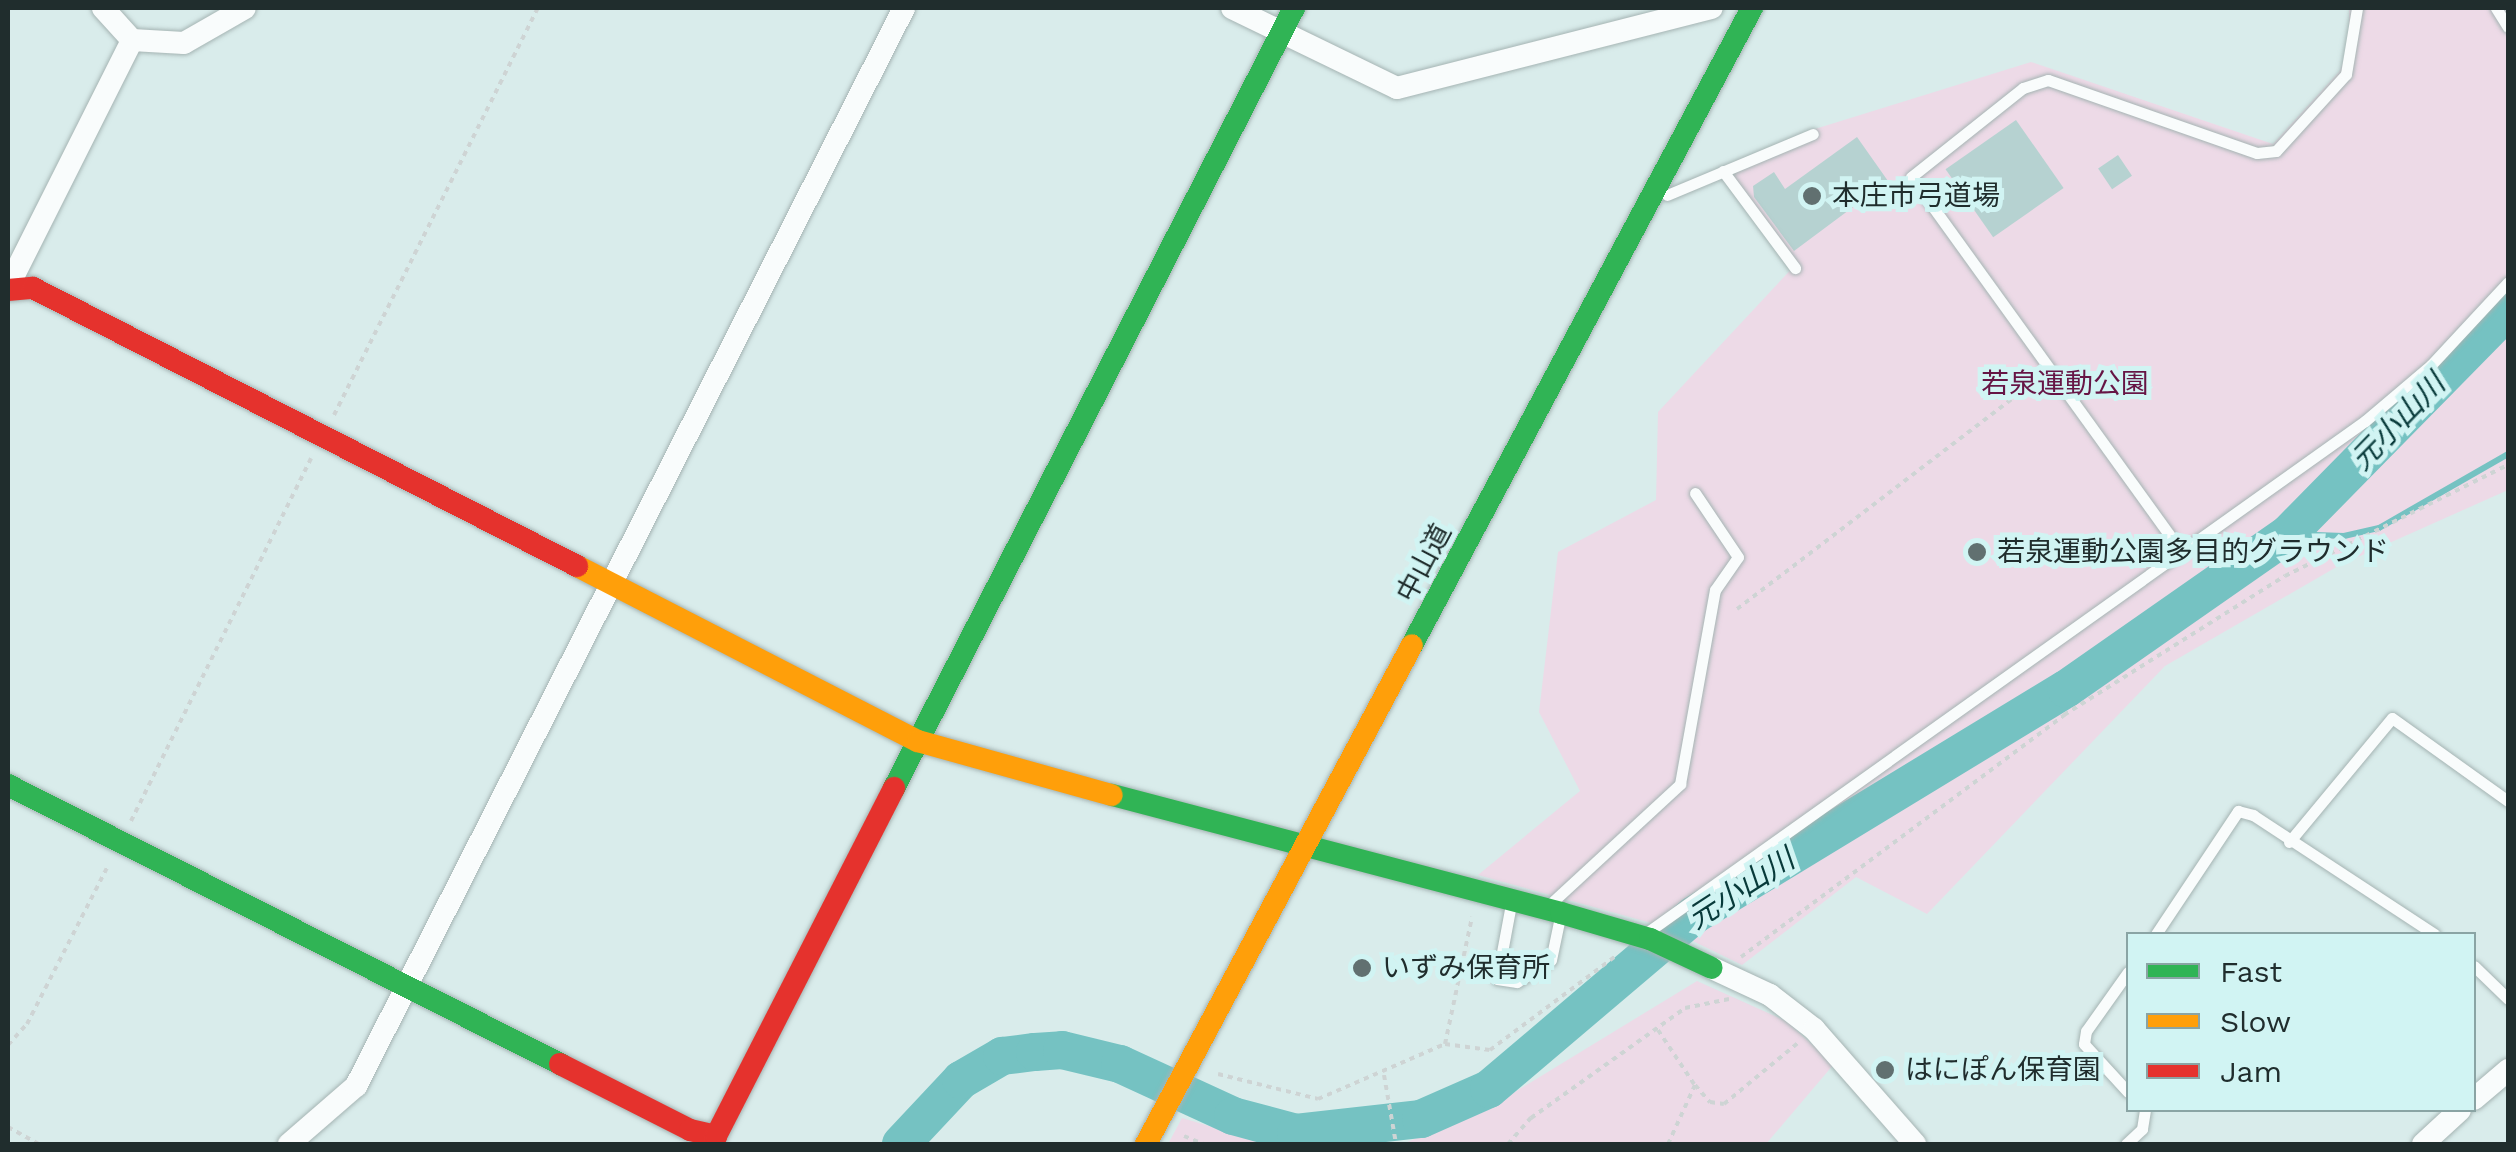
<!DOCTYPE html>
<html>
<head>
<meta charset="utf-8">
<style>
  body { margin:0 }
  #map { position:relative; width:2516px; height:1152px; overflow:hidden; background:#d9eceb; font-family:"Work Sans","Noto Sans JP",sans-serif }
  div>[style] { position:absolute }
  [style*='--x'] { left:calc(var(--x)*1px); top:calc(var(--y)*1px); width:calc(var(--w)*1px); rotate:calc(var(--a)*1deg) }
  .green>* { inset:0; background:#eddae7 }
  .stream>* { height:6px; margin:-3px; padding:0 3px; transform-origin:3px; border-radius:3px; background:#75c2c2 }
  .river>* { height:38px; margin:-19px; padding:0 19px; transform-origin:19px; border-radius:19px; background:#75c2c2 }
  .building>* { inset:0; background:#b6d2d1; transform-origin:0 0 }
  .path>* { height:4px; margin-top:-2px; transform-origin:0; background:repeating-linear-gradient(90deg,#ced4d4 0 5px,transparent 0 10px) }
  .roads { filter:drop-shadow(0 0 2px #a5b4b3) drop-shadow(0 0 2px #a5b4b3) }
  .lane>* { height:11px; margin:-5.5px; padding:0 5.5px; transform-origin:5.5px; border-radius:5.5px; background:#f9fcfc }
  .street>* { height:22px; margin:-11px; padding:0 11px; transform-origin:11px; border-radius:11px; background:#f9fcfc }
  .fast>* { height:22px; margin:-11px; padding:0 11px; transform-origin:11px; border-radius:11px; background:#30b455 }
  .slow>* { height:22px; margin:-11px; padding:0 11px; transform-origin:11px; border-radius:11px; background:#ff9f0a }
  .jam>* { height:22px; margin:-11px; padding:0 11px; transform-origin:11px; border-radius:11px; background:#e5322d }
  .dots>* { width:28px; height:28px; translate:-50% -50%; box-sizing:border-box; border:5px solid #d1f4f3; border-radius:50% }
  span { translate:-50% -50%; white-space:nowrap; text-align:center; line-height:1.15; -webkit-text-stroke:10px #d1f4f3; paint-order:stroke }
  .poi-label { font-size:28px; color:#202d2d }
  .left { translate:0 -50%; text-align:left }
  .park-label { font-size:28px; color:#661545 }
  .street-label { font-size:28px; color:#202d2d }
  .water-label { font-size:30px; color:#083a3a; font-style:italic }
  .frame { position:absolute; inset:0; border:10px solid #202d2d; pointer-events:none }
  .legend { position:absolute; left:2126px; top:932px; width:350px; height:180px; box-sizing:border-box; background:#d1f4f3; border:2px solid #8aa4a4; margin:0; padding:12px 18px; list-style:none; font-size:30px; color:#202d2d }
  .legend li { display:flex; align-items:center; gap:20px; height:50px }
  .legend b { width:50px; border:2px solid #8aa4a4 }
</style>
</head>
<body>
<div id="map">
  <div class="green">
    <i style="clip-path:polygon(2349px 8px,2508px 8px,2508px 490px,2340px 565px,2165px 666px,1927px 914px,1856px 877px,1742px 965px,1662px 926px,1478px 875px,1580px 791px,1539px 712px,1558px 552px,1656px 500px,1658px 412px,1797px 263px,1729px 173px,1817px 138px,1815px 129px,2031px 62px,2273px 144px,2339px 72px,2349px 50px)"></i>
    <i style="clip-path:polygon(1697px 981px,1786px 1021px,1834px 1064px,1766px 1144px,1403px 1144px,1500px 1101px)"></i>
    <i style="clip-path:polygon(1182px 1118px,1233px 1133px,1303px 1144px,1168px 1144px)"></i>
  </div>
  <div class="stream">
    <i style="--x:2288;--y:534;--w:56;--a:2"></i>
    <i style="--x:2344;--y:536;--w:36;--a:-13"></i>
    <i style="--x:2379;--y:528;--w:149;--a:-29.8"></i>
  </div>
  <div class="river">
    <i style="--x:901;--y:1144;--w:88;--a:-46.8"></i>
    <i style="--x:961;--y:1080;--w:48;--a:-30.3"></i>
    <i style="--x:1002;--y:1056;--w:33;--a:-7"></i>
    <i style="--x:1035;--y:1052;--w:27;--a:-4"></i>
    <i style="--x:1062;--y:1050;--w:60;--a:13.6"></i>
    <i style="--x:1120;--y:1064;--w:124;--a:24.7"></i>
    <i style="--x:1233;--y:1116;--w:65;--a:15.1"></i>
    <i style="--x:1296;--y:1133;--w:126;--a:-6.4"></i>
    <i style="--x:1421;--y:1119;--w:74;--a:-23.8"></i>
    <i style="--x:1489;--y:1089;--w:269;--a:-40.3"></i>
    <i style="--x:1694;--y:915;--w:435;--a:-31.3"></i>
    <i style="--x:2066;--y:689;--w:271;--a:-34.9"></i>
    <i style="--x:2288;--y:534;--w:314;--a:-45.5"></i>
  </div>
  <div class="building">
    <i style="left:2016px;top:120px;width:83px;height:86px;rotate:55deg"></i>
    <i style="clip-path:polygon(1857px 137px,1888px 181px,1794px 251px,1754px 197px,1753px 186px,1774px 172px,1785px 189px)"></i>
    <i style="left:2118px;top:155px;width:25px;height:24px;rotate:56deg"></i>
  </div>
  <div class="path">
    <i style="--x:334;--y:415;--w:455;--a:-63.4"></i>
    <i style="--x:1737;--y:609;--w:380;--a:-37.4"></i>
    <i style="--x:131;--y:821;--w:405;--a:-63.6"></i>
    <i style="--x:1741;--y:957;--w:404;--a:-36.8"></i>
    <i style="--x:2064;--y:715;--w:261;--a:-32.2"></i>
    <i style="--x:2285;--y:576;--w:249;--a:-26.5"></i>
    <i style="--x:1658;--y:1030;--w:65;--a:56.3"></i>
    <i style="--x:1445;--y:1044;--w:130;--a:-78"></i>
    <i style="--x:8;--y:1045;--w:28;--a:-48"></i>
    <i style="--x:27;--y:1024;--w:178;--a:-62.9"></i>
    <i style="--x:1218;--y:1074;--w:103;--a:14"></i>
    <i style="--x:1318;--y:1099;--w:138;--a:-23.4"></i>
    <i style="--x:1445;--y:1044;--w:45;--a:7.6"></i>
    <i style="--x:1490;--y:1050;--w:159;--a:-36.8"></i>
    <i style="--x:1384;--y:1075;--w:70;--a:80.1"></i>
    <i style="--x:8;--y:1127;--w:35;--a:29"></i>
    <i style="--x:1184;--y:1136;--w:22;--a:22"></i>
    <i style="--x:1508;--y:1144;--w:35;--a:-49"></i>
    <i style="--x:1531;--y:1118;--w:189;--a:-35.5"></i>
    <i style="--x:1685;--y:1008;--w:45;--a:-11.6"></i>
    <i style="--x:1668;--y:1144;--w:65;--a:-65.4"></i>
    <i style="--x:1695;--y:1085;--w:23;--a:49"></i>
    <i style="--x:1710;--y:1102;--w:14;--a:8"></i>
    <i style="--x:1724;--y:1104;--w:97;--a:-39.6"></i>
  </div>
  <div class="roads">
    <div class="lane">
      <i style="--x:2496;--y:8;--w:22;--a:58"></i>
      <i style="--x:1723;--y:171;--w:121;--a:53.4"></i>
      <i style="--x:1667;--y:195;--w:158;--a:-22.7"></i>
      <i style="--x:2181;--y:551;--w:461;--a:-125.8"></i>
      <i style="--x:1911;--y:177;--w:143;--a:-38.5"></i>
      <i style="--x:2023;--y:88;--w:26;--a:-18"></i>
      <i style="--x:2048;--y:80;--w:221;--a:19.3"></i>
      <i style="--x:2257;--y:153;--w:19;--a:-6"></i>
      <i style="--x:2276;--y:151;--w:104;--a:-47.7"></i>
      <i style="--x:2346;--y:74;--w:67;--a:-80.5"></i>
      <i style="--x:2289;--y:842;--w:161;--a:-50.3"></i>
      <i style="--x:2392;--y:718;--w:143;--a:35.6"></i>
      <i style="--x:1511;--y:904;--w:76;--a:100.6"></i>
      <i style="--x:1497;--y:979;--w:20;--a:9"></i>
      <i style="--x:1517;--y:982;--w:40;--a:-32.9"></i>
      <i style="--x:1551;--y:960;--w:44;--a:-78.2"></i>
      <i style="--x:1548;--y:906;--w:180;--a:-42.7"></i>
      <i style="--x:1680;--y:784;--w:197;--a:-79.8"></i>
      <i style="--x:1715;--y:590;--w:40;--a:-55.1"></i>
      <i style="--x:1738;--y:557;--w:77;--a:-123.9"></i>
      <i style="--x:1645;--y:934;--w:884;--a:-35.47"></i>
      <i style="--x:2365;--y:421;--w:87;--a:-40.3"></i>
      <i style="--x:2431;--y:365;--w:113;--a:-47.1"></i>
      <i style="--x:2156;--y:934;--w:148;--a:-56.3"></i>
      <i style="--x:2238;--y:811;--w:16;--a:15"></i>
      <i style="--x:2253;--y:815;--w:217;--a:33.3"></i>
      <i style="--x:2474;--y:966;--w:47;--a:44.1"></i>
      <i style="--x:2128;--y:972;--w:72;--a:125.4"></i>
      <i style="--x:2086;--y:1031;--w:13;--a:99"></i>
      <i style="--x:2084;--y:1044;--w:65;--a:47.5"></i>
      <i style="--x:2126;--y:1144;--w:22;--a:-43"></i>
      <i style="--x:2142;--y:1129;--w:19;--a:-81"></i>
    </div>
    <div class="street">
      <i style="--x:103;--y:8;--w:43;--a:47.8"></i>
      <i style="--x:132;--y:40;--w:52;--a:3.3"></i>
      <i style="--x:184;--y:43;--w:70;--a:-29.8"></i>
      <i style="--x:1232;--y:8;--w:183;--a:25.9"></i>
      <i style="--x:1397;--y:88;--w:325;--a:-14.3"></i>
      <i style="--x:8;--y:287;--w:276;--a:-63.3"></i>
      <i style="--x:1712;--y:968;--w:64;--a:25"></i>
      <i style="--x:1770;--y:995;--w:56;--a:37.7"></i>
      <i style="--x:1814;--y:1029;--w:153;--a:48.7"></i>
      <i style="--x:2474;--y:1099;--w:45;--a:-40.5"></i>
      <i style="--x:289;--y:1144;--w:89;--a:-40.9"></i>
      <i style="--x:356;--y:1086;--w:1209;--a:-63.05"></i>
      <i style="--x:2423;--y:1144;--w:50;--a:-42.6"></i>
    </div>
    <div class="fast">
      <i style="--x:1412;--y:645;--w:722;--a:-61.91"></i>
      <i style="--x:8;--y:785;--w:619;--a:26.81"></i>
      <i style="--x:894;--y:788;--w:877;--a:-62.85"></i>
      <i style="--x:1112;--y:795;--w:464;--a:14.7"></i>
      <i style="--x:1561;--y:913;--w:93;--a:16.3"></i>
      <i style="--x:1650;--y:939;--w:68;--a:25.1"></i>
    </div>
    <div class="slow">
      <i style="--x:577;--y:566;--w:383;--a:27.2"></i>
      <i style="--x:918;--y:741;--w:201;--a:15.6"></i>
      <i style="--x:1146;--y:1144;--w:565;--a:-61.94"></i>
    </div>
    <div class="jam">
      <i style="--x:8;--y:290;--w:25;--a:-5"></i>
      <i style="--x:33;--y:288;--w:611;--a:27.07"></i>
      <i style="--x:560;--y:1064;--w:146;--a:26.9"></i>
      <i style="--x:690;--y:1130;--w:27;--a:13"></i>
      <i style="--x:716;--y:1136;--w:391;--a:-62.9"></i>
    </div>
  </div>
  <div class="dots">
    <i style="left:1812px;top:196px;background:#617070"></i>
    <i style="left:1977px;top:552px;background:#617070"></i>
    <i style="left:1362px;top:968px;background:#617070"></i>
    <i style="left:1885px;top:1070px;background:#617070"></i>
  </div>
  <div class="poi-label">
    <span class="left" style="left:1832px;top:196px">本庄市弓道場</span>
    <span class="left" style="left:1997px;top:552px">若泉運動公園多目的グラウンド</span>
    <span class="left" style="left:1382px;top:968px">いずみ保育所</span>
    <span class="left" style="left:1905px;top:1070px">はにぽん保育園</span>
  </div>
  <div class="park-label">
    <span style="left:2065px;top:384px">若泉運動公園</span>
  </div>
  <div class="street-label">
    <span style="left:1424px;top:563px;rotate:-62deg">中山道</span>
  </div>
  <div class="water-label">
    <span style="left:2398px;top:422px;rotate:-46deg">元小山川</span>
    <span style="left:1741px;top:889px;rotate:-33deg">元小山川</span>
  </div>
  <div class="frame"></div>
  <ul class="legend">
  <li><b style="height:12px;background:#30b455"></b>Fast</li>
  <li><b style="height:12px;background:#ff9f0a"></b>Slow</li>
  <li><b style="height:12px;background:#e5322d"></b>Jam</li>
  </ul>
</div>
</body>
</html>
